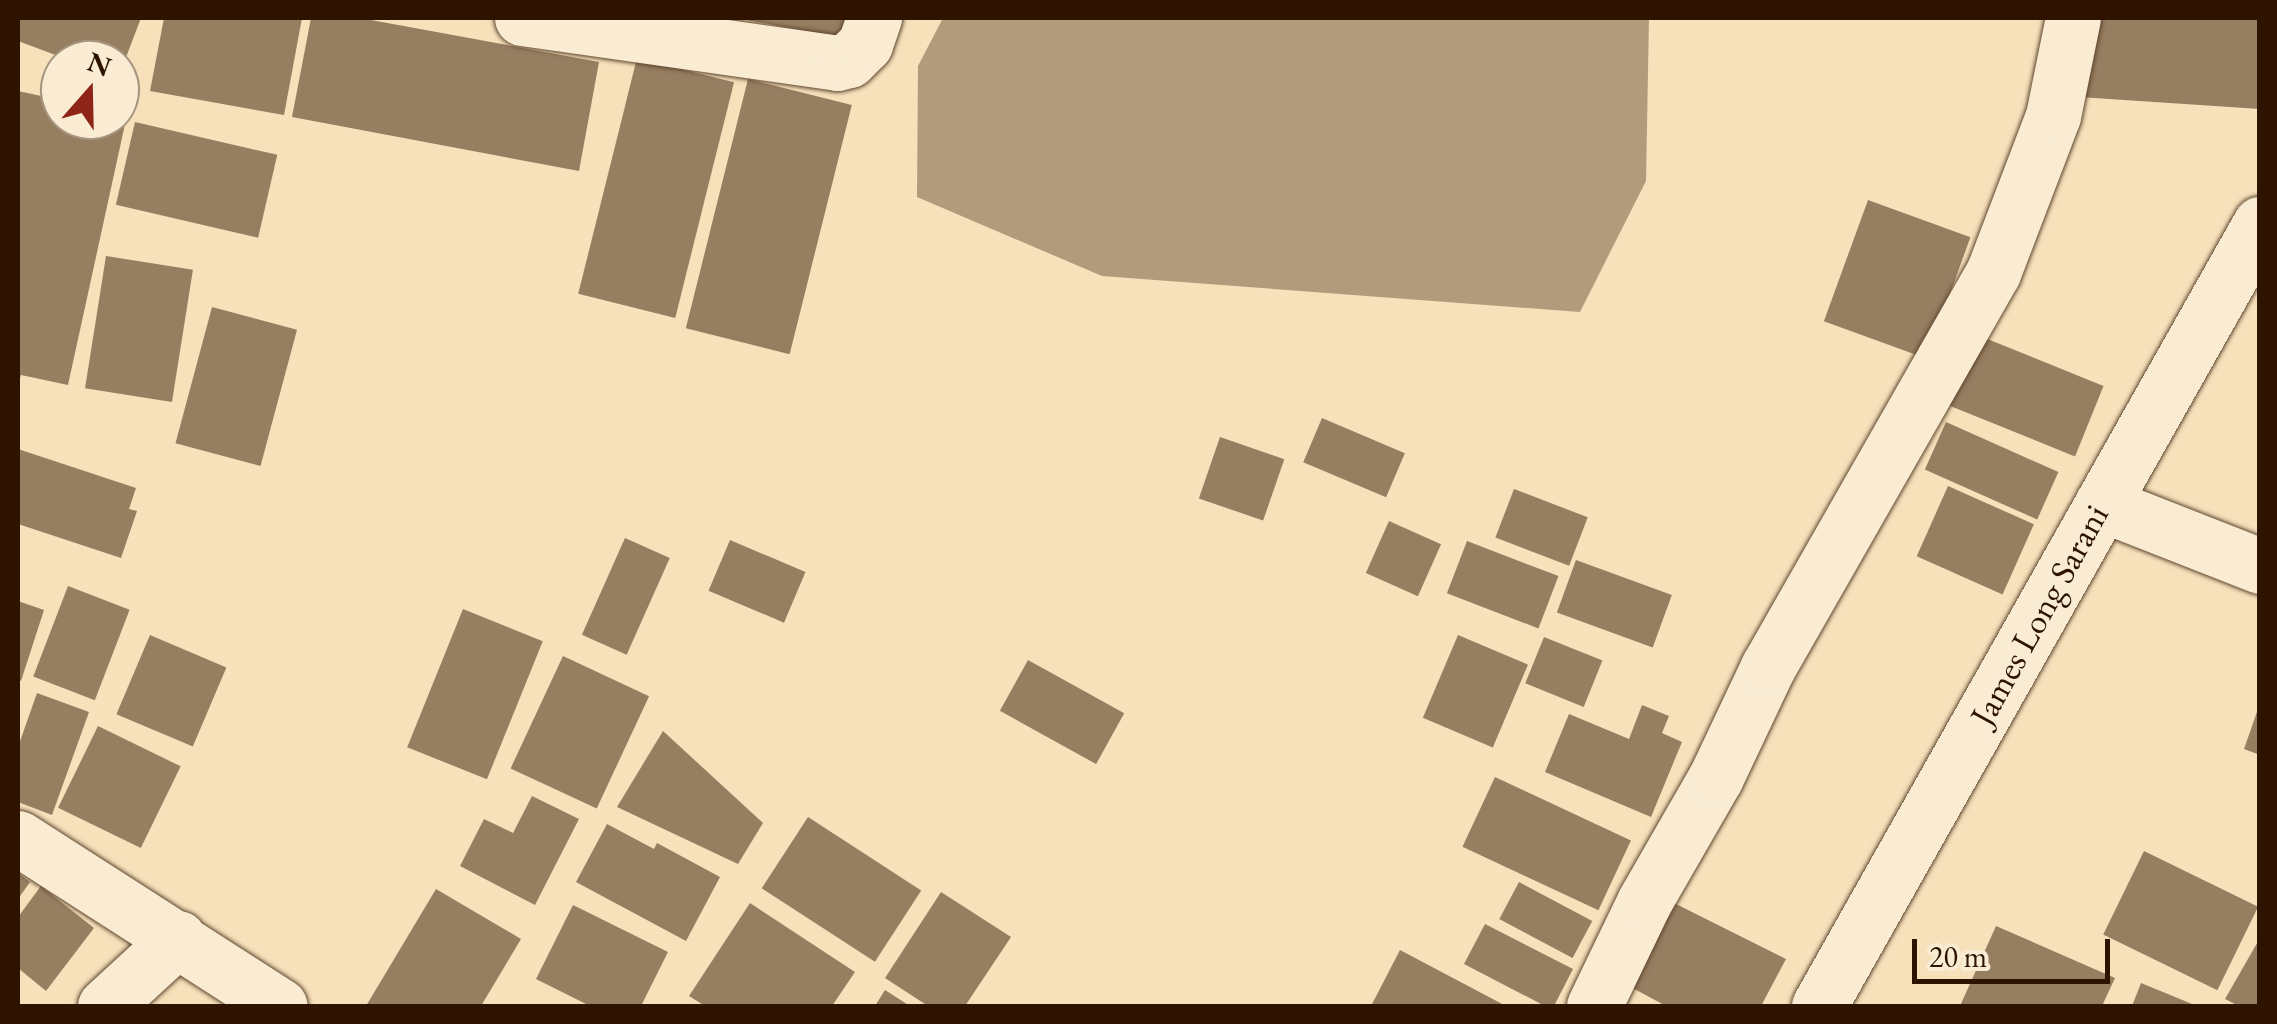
<!DOCTYPE html>
<html>
<head>
<meta charset="utf-8">
<style>
  body { margin:0 }
  #map { position:relative; width:2277px; height:1024px; overflow:hidden; background:#f6e1bb; font-family:"EB Garamond",serif }
  div>[style] { position:absolute }
  [style*='--x'] { left:calc(var(--x)*1px); top:calc(var(--y)*1px); width:calc(var(--w)*1px); rotate:calc(var(--a)*1deg) }
  .water>* { inset:0; background:#b29b7b }
  .building>* { inset:0; background:#967e61; transform-origin:0 0 }
  .roads { filter:drop-shadow(0 0 2px #5f462f) drop-shadow(0 0 2px #5f462f) }
  .street>* { height:55px; margin:-27.5px; padding:0 27.5px; transform-origin:27.5px; border-radius:27.5px; background:#f9ecd3 }
  .secondary>* { height:55px; margin:-27.5px; padding:0 27.5px; transform-origin:27.5px; border-radius:27.5px; background:#f9ecd3 }
  span { translate:-50% -50%; white-space:nowrap; text-align:center; line-height:1.15; -webkit-text-stroke:8px #f9ecd3; paint-order:stroke }
  .street-label { font-size:35px; color:#2d1300 }
  .frame { position:absolute; inset:0; border:20px solid #2d1300; pointer-events:none }
  .north { position:absolute; left:40px; top:40px; width:100px; height:100px; box-sizing:border-box; background:#f9ecd3; border:2px solid #a7957f; border-radius:50%; rotate:20deg; font-size:28px; font-weight:700; line-height:40px; text-align:center; color:#2d1300 }
  .north::after { content:''; display:block; margin:auto; width:35px; height:45px; background:#8f2418; clip-path:polygon(50% 0,100% 100%,50% 72%,0 100%) }
  .scale { position:absolute; left:1912px; top:939px; width:198px; height:45px; box-sizing:border-box; border:5px solid #2d1300; border-top:0; padding-left:12px; font-size:30px; line-height:35px; white-space:nowrap; color:#2d1300; -webkit-text-stroke:8px #f9ecd3; paint-order:stroke }
</style>
</head>
<body>
<div id="map">
  <div class="water">
    <i style="clip-path:polygon(943px 18px,1649px 18px,1646px 181px,1580px 312px,1102px 276px,917px 197px,918px 66px)"></i>
  </div>
  <div class="building">
    <i style="clip-path:polygon(18px 18px,141px 18px,120px 73px,120px 60px,69px 60px,18px 41px)"></i>
    <i style="clip-path:polygon(164px 18px,302px 18px,284px 115px,150px 91px)"></i>
    <i style="clip-path:polygon(311px 18px,360px 18px,599px 62px,579px 171px,292px 117px)"></i>
    <i style="clip-path:polygon(736px 18px,847px 18px,843px 38px)"></i>
    <i style="clip-path:polygon(2084px 18px,2260px 18px,2260px 109px,2079px 97px)"></i>
    <i style="left:637px;top:58px;width:100px;height:243px;rotate:14deg"></i>
    <i style="left:748px;top:79px;width:107px;height:257px;rotate:14deg"></i>
    <i style="clip-path:polygon(18px 91px,60px 100px,60px 120px,120px 120px,120px 114px,127px 115px,68px 385px,21px 375px,18px 385px)"></i>
    <i style="left:135px;top:122px;width:146px;height:85px;rotate:13deg"></i>
    <i style="left:1868px;top:200px;width:109px;height:129px;rotate:20deg"></i>
    <i style="left:106px;top:256px;width:88px;height:134px;rotate:9deg"></i>
    <i style="left:212px;top:307px;width:88px;height:141px;rotate:15deg"></i>
    <i style="left:1970px;top:332px;width:144px;height:76px;rotate:22deg"></i>
    <i style="left:1322px;top:418px;width:90px;height:48px;rotate:23deg"></i>
    <i style="left:1946px;top:422px;width:123px;height:52px;rotate:24deg"></i>
    <i style="left:1220px;top:437px;width:68px;height:65px;rotate:19deg"></i>
    <i style="clip-path:polygon(18px 449px,136px 488px,129px 509px,137px 511px,121px 558px,18px 524px)"></i>
    <i style="left:1948px;top:486px;width:94px;height:77px;rotate:24deg"></i>
    <i style="left:1514px;top:489px;width:79px;height:52px;rotate:21deg"></i>
    <i style="left:1389px;top:521px;width:57px;height:57px;rotate:24deg"></i>
    <i style="left:625px;top:538px;width:49px;height:106px;rotate:24deg"></i>
    <i style="left:730px;top:540px;width:82px;height:55px;rotate:23deg"></i>
    <i style="left:1467px;top:541px;width:98px;height:56px;rotate:21deg"></i>
    <i style="left:1576px;top:560px;width:102px;height:56px;rotate:20deg"></i>
    <i style="left:68px;top:586px;width:66px;height:97px;rotate:21deg"></i>
    <i style="clip-path:polygon(18px 601px,44px 610px,21px 681px,18px 679px)"></i>
    <i style="left:463px;top:609px;width:86px;height:149px;rotate:22deg"></i>
    <i style="left:150px;top:635px;width:83px;height:86px;rotate:23deg"></i>
    <i style="left:1458px;top:635px;width:76px;height:90px;rotate:23deg"></i>
    <i style="left:1544px;top:637px;width:63px;height:50px;rotate:22deg"></i>
    <i style="left:563px;top:656px;width:95px;height:124px;rotate:25deg"></i>
    <i style="left:1028px;top:660px;width:110px;height:58px;rotate:29deg"></i>
    <i style="clip-path:polygon(37px 693px,89px 712px,52px 815px,18px 802px,18px 747px)"></i>
    <i style="clip-path:polygon(1642px 705px,1669px 716px,1662px 733px,1682px 742px,1651px 817px,1545px 772px,1569px 714px,1629px 739px)"></i>
    <i style="clip-path:polygon(2259px 706px,2260px 706px,2260px 755px,2244px 749px)"></i>
    <i style="left:98px;top:726px;width:92px;height:91px;rotate:26deg"></i>
    <i style="clip-path:polygon(663px 731px,763px 823px,738px 864px,617px 807px)"></i>
    <i style="left:1495px;top:777px;width:150px;height:77px;rotate:25deg"></i>
    <i style="clip-path:polygon(532px 796px,579px 819px,535px 905px,460px 866px,484px 819px,513px 833px)"></i>
    <i style="left:808px;top:817px;width:135px;height:85px;rotate:33deg"></i>
    <i style="clip-path:polygon(607px 824px,654px 849px,657px 843px,720px 877px,686px 941px,576px 882px)"></i>
    <i style="left:2144px;top:851px;width:127px;height:93px;rotate:26deg"></i>
    <i style="clip-path:polygon(18px 873px,30px 882px,18px 899px)"></i>
    <i style="left:1519px;top:882px;width:83px;height:42px;rotate:28deg"></i>
    <i style="clip-path:polygon(41px 886px,94px 928px,46px 991px,18px 968px,18px 917px)"></i>
    <i style="clip-path:polygon(436px 889px,521px 939px,481px 1006px,366px 1006px)"></i>
    <i style="clip-path:polygon(941px 892px,1011px 937px,965px 1006px,928px 1006px,885px 978px)"></i>
    <i style="clip-path:polygon(1670px 901px,1786px 959px,1761px 1006px,1666px 1006px,1627px 985px)"></i>
    <i style="clip-path:polygon(750px 903px,855px 972px,832px 1006px,705px 1006px,689px 996px)"></i>
    <i style="clip-path:polygon(573px 905px,668px 952px,641px 1006px,590px 1006px,536px 979px)"></i>
    <i style="clip-path:polygon(1485px 924px,1573px 969px,1554px 1006px,1545px 1006px,1464px 964px)"></i>
    <i style="clip-path:polygon(1996px 926px,2115px 978px,2102px 1006px,1960px 1006px)"></i>
    <i style="clip-path:polygon(2260px 938px,2260px 1006px,2239px 1006px,2225px 999px)"></i>
    <i style="clip-path:polygon(1400px 950px,1506px 1006px,1371px 1006px)"></i>
    <i style="clip-path:polygon(2141px 983px,2197px 1006px,2132px 1006px)"></i>
    <i style="clip-path:polygon(885px 990px,910px 1006px,875px 1006px)"></i>
  </div>
  <div class="roads">
    <div class="street">
      <i style="--x:522;--y:18;--w:318;--a:8.1"></i>
      <i style="--x:837;--y:63;--w:12;--a:-14"></i>
      <i style="--x:849;--y:60;--w:23;--a:-45"></i>
      <i style="--x:865;--y:44;--w:28;--a:-71"></i>
      <i style="--x:2102;--y:504;--w:170;--a:21.4"></i>
      <i style="--x:105;--y:1006;--w:100;--a:-42.6"></i>
    </div>
    <div class="secondary">
      <i style="--x:18;--y:838;--w:311;--a:32.7"></i>
      <i style="--x:1594;--y:1006;--w:115;--a:-64.3"></i>
      <i style="--x:1644;--y:902;--w:144;--a:-60.1"></i>
      <i style="--x:1716;--y:777;--w:122;--a:-64.7"></i>
      <i style="--x:1768;--y:667;--w:454;--a:-60.3"></i>
      <i style="--x:1993;--y:273;--w:168;--a:-69.1"></i>
      <i style="--x:2053;--y:116;--w:100;--a:-78.5"></i>
      <i style="--x:1819;--y:1006;--w:898;--a:-60.58"></i>
    </div>
  </div>
  <div class="street-label">
    <span style="left:2039px;top:615px;rotate:-61deg">James Long Sarani</span>
  </div>
  <div class="frame"></div>
  <div class="north">N</div>
  <div class="scale">20 m</div>
</div>
</body>
</html>
